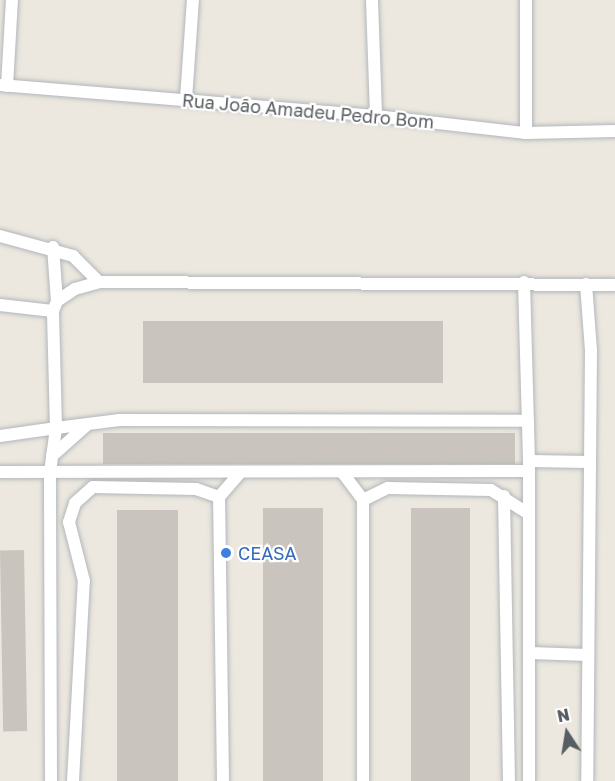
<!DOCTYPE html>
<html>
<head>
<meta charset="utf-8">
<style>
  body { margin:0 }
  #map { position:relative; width:615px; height:781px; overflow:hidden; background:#ece8df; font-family:"Golos Text",sans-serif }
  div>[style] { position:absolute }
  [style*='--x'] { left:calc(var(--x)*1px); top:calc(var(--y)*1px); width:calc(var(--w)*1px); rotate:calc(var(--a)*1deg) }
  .building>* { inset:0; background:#c9c5be; transform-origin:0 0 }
  .roads { filter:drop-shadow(0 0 2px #b2b7bb) drop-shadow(0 0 2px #b2b7bb) }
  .minor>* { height:12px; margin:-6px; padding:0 6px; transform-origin:6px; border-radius:6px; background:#fff }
  .dots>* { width:16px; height:16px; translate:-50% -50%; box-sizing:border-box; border:3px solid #fff; border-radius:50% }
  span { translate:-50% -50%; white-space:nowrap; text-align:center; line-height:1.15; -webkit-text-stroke:4.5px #fff; paint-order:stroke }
  .street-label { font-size:18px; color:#585d61 }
  .shop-label { font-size:18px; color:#366cbe }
  .left { translate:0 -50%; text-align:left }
  .north { position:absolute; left:537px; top:703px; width:60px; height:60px; -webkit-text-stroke:4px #fff; paint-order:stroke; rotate:348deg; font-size:16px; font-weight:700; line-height:24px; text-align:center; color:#585d61 }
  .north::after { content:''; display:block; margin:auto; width:21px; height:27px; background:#585d61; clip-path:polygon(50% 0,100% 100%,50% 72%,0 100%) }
</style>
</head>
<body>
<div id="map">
  <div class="building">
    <i style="left:143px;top:321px;width:300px;height:62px"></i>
    <i style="left:103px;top:433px;width:412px;height:31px"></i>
    <i style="left:323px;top:508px;width:273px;height:60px;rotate:90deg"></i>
    <i style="left:470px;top:508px;width:273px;height:59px;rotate:90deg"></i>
    <i style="left:117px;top:510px;width:61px;height:271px"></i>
    <i style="left:24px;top:550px;width:181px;height:24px;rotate:89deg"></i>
  </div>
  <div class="roads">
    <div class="minor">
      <i style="--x:372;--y:0;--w:116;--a:88"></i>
      <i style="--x:526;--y:0;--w:133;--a:90"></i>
      <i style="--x:0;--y:85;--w:377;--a:4.7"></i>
      <i style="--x:376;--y:116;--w:151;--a:6.5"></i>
      <i style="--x:526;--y:133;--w:89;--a:-1.3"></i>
      <i style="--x:7;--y:86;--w:86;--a:-86.7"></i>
      <i style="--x:186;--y:99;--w:99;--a:-86"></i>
      <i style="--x:0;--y:236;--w:76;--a:15.3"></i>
      <i style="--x:73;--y:256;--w:37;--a:45"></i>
      <i style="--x:53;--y:247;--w:54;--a:85.8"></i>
      <i style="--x:524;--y:282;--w:179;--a:88.4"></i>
      <i style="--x:529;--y:461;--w:320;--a:90"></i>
      <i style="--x:586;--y:284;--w:66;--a:85.7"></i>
      <i style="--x:591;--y:350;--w:431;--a:90.5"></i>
      <i style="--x:0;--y:305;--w:53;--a:6.5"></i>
      <i style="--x:0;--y:436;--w:57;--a:-8.1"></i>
      <i style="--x:56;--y:428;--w:117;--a:-91.5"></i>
      <i style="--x:53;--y:311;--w:11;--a:-68"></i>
      <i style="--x:57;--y:301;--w:22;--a:-34"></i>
      <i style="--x:75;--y:289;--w:25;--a:-16"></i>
      <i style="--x:99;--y:282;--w:516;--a:0.33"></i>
      <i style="--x:52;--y:456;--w:48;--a:-41.6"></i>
      <i style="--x:529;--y:461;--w:61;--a:0.9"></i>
      <i style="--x:0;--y:472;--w:529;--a:-0.11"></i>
      <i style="--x:342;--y:472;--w:35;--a:53"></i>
      <i style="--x:363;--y:500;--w:281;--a:90"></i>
      <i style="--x:504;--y:496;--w:285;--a:89"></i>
      <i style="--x:363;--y:500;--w:28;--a:-26"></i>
      <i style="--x:388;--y:488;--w:103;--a:1.1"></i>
      <i style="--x:491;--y:490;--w:45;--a:32.3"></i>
      <i style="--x:530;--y:653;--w:58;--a:2"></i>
      <i style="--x:51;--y:781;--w:309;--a:-90.2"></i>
      <i style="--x:50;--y:472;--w:44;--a:-82.2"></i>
      <i style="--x:56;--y:428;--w:64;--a:-7.2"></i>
      <i style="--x:119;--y:420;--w:409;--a:0.1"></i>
      <i style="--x:73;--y:781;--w:200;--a:-86.9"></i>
      <i style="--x:84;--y:581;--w:61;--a:-104.3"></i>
      <i style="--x:69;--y:522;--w:20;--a:-72"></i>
      <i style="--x:75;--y:503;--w:24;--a:-42"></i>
      <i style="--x:93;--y:487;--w:103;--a:1.1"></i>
      <i style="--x:196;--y:489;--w:24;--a:19"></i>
      <i style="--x:223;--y:781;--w:284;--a:-90.8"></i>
      <i style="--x:219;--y:497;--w:33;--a:-49"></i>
    </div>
  </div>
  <div class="dots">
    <i style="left:226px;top:553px;background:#3f7fe0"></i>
  </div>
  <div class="street-label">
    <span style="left:308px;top:111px;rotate:5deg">Rua João Amadeu Pedro Bom</span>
  </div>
  <div class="shop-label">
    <span class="left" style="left:238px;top:553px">CEASA</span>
  </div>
  <div class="north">N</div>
</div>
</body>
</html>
